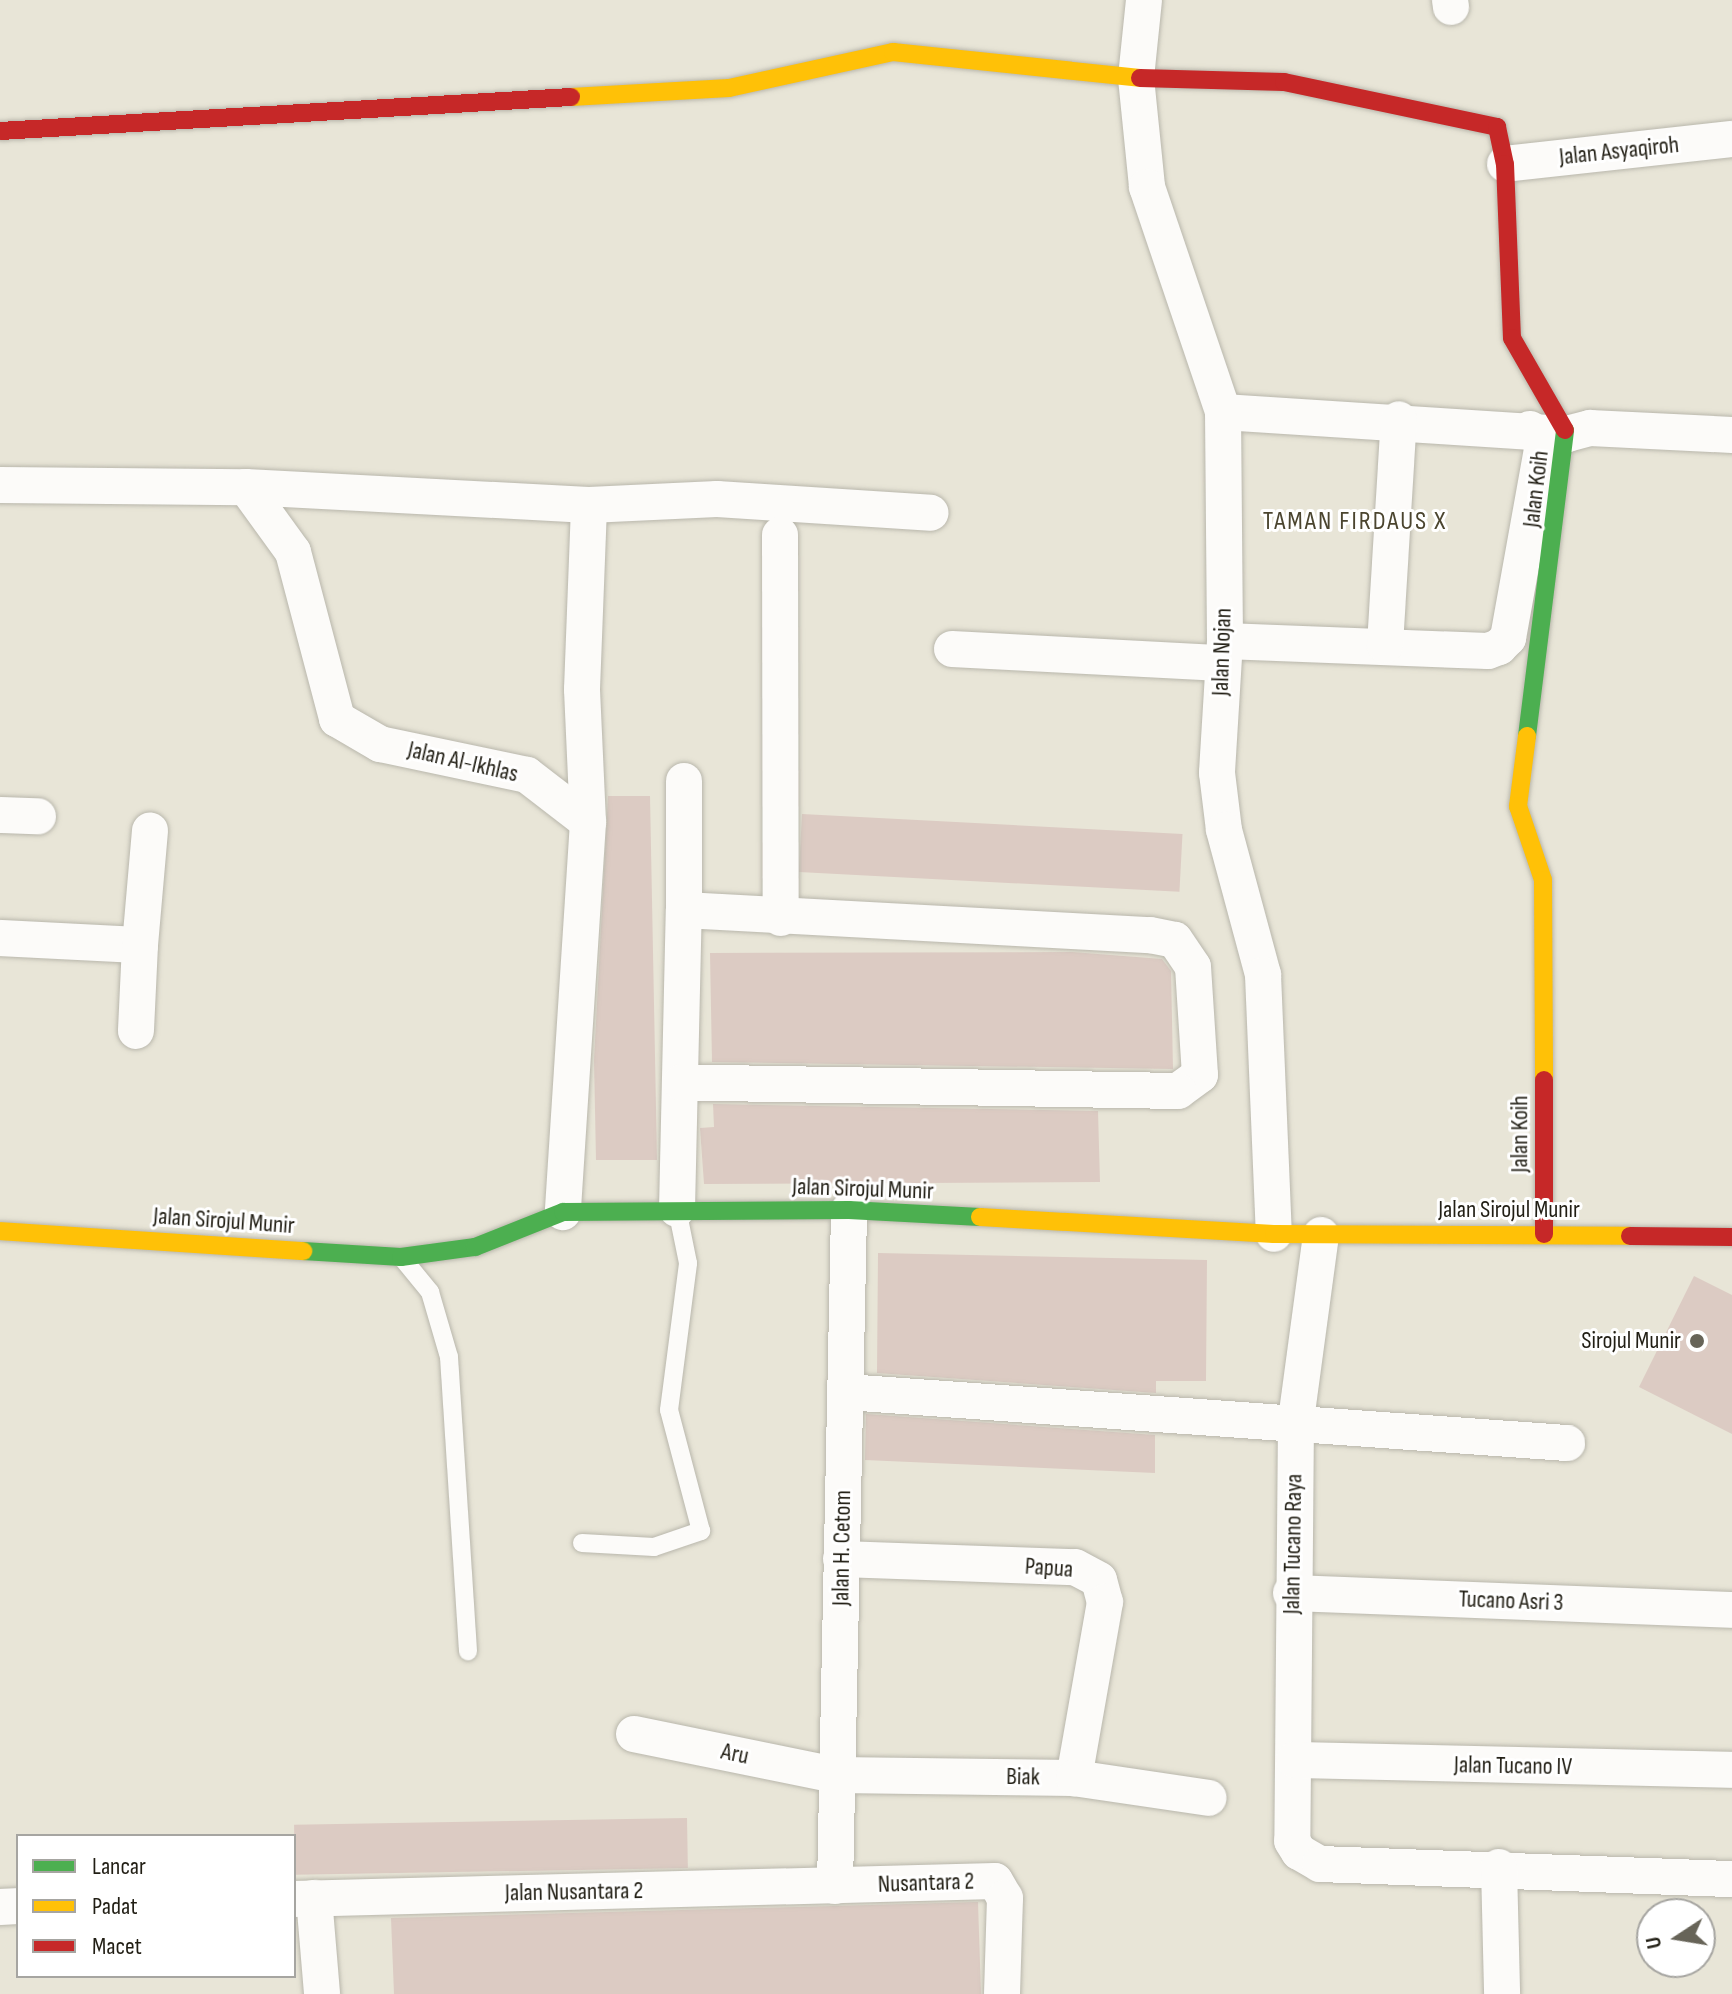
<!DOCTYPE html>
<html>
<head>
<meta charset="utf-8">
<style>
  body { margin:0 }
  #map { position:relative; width:1732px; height:1994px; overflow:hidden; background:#e8e5d7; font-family:"Sofia Sans Condensed",sans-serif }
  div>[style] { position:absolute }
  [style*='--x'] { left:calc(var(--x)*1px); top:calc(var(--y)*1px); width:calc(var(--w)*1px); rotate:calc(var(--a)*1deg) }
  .building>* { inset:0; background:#dccbc3; transform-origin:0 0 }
  .roads { filter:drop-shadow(0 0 2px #b9b7ac) drop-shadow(0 0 2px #b9b7ac) }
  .lane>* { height:18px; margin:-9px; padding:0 9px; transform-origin:9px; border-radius:9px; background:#fcfbf9 }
  .street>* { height:36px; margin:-18px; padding:0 18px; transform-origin:18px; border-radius:18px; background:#fcfbf9 }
  .fast>* { height:18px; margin:-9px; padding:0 9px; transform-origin:9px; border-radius:9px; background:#4caf50 }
  .slow>* { height:18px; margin:-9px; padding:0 9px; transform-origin:9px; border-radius:9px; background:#ffc107 }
  .jam>* { height:18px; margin:-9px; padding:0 9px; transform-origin:9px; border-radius:9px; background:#c62828 }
  .dots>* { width:22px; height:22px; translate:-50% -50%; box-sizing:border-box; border:4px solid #fff; border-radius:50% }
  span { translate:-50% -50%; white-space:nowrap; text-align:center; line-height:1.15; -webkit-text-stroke:6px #fff; paint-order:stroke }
  .street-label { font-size:24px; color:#211e14 }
  .poi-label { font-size:24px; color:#211e14 }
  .right { translate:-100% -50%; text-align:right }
  .neighbourhood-label { font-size:26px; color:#4b452f; letter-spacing:2px }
  .legend { position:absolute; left:16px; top:1834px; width:280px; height:144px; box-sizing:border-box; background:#fff; border:2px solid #a6a5a1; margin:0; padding:10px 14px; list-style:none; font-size:24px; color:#211e14 }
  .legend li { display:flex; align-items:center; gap:16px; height:40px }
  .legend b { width:40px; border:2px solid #a6a5a1 }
  .north { position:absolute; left:1636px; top:1898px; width:80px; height:80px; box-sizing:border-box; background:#fff; border:2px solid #a6a5a1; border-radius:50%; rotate:258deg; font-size:22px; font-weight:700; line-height:32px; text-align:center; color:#211e14 }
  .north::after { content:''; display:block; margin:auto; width:28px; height:36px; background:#676458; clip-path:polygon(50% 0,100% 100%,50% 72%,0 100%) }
</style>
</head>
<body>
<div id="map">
  <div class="building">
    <i style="clip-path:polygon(608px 796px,650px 796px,657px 1160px,596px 1160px,594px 1060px)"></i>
    <i style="left:802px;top:814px;width:381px;height:58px;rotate:3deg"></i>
    <i style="clip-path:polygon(1072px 952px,1162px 959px,1171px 971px,1173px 1069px,712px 1062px,710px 953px)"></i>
    <i style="clip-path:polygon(713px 1104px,1098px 1111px,1100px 1182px,704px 1184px,700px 1128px,714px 1127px)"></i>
    <i style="clip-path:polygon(878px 1253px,1207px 1260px,1206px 1381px,1156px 1381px,1156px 1393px,877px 1373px)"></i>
    <i style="clip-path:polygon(1694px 1276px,1732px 1295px,1732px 1434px,1639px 1387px)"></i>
    <i style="clip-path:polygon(866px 1414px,1155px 1435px,1155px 1473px,865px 1460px)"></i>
    <i style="left:687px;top:1818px;width:50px;height:393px;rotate:89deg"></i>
    <i style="clip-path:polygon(978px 1902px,981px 1994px,394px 1994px,391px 1918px)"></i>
  </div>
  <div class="roads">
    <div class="lane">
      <i style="--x:403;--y:1259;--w:43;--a:50.7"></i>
      <i style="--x:430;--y:1292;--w:68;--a:73.7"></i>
      <i style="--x:449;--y:1357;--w:295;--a:86.3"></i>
      <i style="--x:582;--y:1543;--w:72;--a:3.2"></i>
      <i style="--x:654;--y:1547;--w:50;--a:-18.8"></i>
      <i style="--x:701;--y:1531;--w:125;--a:-104.8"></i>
      <i style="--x:669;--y:1410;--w:148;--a:-82.6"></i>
      <i style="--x:688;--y:1263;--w:55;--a:-101.5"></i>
    </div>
    <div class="street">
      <i style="--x:1144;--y:0;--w:78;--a:95.9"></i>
      <i style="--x:1136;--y:78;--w:110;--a:84.2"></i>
      <i style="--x:1147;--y:187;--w:237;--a:71.3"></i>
      <i style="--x:1223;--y:412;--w:229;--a:89.5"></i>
      <i style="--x:1225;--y:641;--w:132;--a:93.5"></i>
      <i style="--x:1217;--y:773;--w:57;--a:83"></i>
      <i style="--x:1224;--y:830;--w:150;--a:74.9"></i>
      <i style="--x:1263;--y:975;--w:259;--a:87.6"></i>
      <i style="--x:1450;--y:0;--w:7;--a:82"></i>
      <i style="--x:1505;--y:164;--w:228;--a:-6.3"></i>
      <i style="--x:1223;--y:412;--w:345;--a:3.7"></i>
      <i style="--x:1567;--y:434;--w:24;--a:-15"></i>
      <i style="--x:1590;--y:428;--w:142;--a:2.8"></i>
      <i style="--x:0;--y:485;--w:246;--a:0.5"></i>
      <i style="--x:246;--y:487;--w:343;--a:3"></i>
      <i style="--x:589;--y:505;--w:128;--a:-2.7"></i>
      <i style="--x:717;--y:499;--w:214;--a:3.7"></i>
      <i style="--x:246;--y:487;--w:80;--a:54.1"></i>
      <i style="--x:293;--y:552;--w:173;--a:75.2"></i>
      <i style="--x:337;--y:719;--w:50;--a:30.2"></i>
      <i style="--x:380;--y:744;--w:150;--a:11.9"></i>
      <i style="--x:527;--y:775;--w:77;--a:37.6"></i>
      <i style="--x:588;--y:822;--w:391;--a:93.7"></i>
      <i style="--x:780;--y:535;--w:383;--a:89.9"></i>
      <i style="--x:1225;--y:641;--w:263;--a:2.2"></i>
      <i style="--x:1488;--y:651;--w:12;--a:-20"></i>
      <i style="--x:1499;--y:647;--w:13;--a:-45"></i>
      <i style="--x:1508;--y:638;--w:197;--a:-79.8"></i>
      <i style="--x:1543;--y:444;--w:20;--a:-131"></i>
      <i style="--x:1385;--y:645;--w:226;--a:-86.5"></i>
      <i style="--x:952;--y:649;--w:270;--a:3"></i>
      <i style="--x:0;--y:815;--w:38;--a:2"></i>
      <i style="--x:588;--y:822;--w:133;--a:-92.6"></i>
      <i style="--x:582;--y:689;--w:184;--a:-87.8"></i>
      <i style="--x:684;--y:910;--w:129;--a:-90"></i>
      <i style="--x:0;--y:938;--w:140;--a:2.9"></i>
      <i style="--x:140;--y:945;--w:86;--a:92.7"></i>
      <i style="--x:140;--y:945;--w:115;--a:-85"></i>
      <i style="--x:677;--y:1209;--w:299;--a:-88.7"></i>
      <i style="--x:684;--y:910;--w:467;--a:3.1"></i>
      <i style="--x:1150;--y:935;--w:25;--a:11"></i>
      <i style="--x:1175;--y:940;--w:32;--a:56"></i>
      <i style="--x:1193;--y:967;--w:108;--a:86.3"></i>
      <i style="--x:1200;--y:1075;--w:27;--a:144"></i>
      <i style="--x:1178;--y:1091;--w:497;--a:-179"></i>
      <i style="--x:1321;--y:1235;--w:188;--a:97.7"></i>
      <i style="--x:1296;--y:1421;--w:420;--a:90.5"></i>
      <i style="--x:1292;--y:1841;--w:13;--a:58"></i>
      <i style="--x:1299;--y:1852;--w:24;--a:30"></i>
      <i style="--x:1320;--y:1864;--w:412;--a:2.1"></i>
      <i style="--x:846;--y:1392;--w:723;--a:4.05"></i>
      <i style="--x:841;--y:1559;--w:234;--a:2"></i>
      <i style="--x:1075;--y:1567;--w:27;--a:28"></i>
      <i style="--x:1099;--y:1580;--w:23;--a:75"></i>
      <i style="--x:1105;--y:1602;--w:179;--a:100"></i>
      <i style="--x:1291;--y:1593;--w:441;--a:2.2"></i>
      <i style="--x:634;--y:1734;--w:206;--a:11.5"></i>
      <i style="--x:836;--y:1775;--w:238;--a:0.7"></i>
      <i style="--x:1074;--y:1778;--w:136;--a:8.4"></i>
      <i style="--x:1294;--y:1760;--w:438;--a:1.3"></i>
      <i style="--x:1499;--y:1867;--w:127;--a:88.6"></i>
      <i style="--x:835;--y:1886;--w:676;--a:-88.81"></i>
      <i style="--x:314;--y:1898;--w:96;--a:85.2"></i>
      <i style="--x:294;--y:1899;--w:701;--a:-1.47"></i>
      <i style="--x:995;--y:1881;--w:20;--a:60"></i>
      <i style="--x:1005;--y:1898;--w:96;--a:91.8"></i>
      <i style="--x:0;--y:1907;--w:18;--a:-3"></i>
    </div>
    <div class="fast">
      <i style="--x:1527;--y:736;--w:308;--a:-82.9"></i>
      <i style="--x:303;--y:1251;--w:98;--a:3.5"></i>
      <i style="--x:401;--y:1257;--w:75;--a:-7.7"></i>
      <i style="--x:475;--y:1247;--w:95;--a:-21.7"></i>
      <i style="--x:563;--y:1212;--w:286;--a:-0.4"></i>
      <i style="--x:849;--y:1210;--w:131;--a:3.1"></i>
    </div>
    <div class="slow">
      <i style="--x:571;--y:97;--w:158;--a:-3.3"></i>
      <i style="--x:729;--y:88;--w:168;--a:-12.4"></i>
      <i style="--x:893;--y:52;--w:248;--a:6"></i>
      <i style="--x:1527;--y:736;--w:71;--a:97.3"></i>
      <i style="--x:1518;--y:806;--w:78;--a:71.3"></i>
      <i style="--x:1543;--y:880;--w:200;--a:89.7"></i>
      <i style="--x:980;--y:1217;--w:294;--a:3.3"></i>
      <i style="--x:1274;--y:1234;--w:356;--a:0.3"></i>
      <i style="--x:0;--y:1231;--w:304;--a:3.8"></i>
    </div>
    <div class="jam">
      <i style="--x:1140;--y:78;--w:144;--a:1.6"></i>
      <i style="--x:1284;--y:82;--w:218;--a:11.9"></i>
      <i style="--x:1497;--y:127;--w:38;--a:78"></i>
      <i style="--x:1505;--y:164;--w:174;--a:87.7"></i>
      <i style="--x:1512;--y:338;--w:106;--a:60.1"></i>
      <i style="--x:0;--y:131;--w:572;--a:-3.41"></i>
      <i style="--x:1544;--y:1080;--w:154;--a:90"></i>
      <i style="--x:1630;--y:1236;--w:102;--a:0.6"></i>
    </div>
  </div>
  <div class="dots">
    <i style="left:1697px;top:1341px;background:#676458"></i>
  </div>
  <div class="street-label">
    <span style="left:1619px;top:151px;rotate:-6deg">Jalan Asyaqiroh</span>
    <span style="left:1536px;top:489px;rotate:-83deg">Jalan Koih</span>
    <span style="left:1222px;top:652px;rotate:-88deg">Jalan Nojan</span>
    <span style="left:463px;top:762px;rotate:13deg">Jalan Al-Ikhlas</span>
    <span style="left:1520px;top:1134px;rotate:-90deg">Jalan Koih</span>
    <span style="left:863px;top:1189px;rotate:2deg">Jalan Sirojul Munir</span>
    <span style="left:1509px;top:1210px">Jalan Sirojul Munir</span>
    <span style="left:224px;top:1221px;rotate:4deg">Jalan Sirojul Munir</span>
    <span style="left:1293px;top:1544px;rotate:-89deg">Jalan Tucano Raya</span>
    <span style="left:842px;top:1548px;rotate:-89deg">Jalan H. Cetom</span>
    <span style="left:1049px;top:1568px;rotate:4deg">Papua</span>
    <span style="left:1511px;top:1601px;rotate:2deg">Tucano Asri 3</span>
    <span style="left:735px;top:1754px;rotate:12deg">Aru</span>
    <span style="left:1513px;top:1766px;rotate:1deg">Jalan Tucano IV</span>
    <span style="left:1023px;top:1777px;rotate:1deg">Biak</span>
    <span style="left:926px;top:1883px;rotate:-2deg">Nusantara 2</span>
    <span style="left:574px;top:1892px;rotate:-1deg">Jalan Nusantara 2</span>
  </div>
  <div class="poi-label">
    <span class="right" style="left:1681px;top:1341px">Sirojul Munir</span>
  </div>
  <div class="neighbourhood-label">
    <span style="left:1355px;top:522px">TAMAN FIRDAUS X</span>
  </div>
  <ul class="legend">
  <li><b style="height:10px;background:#4caf50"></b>Lancar</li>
  <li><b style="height:10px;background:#ffc107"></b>Padat</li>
  <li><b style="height:10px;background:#c62828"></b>Macet</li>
  </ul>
  <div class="north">U</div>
</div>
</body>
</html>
